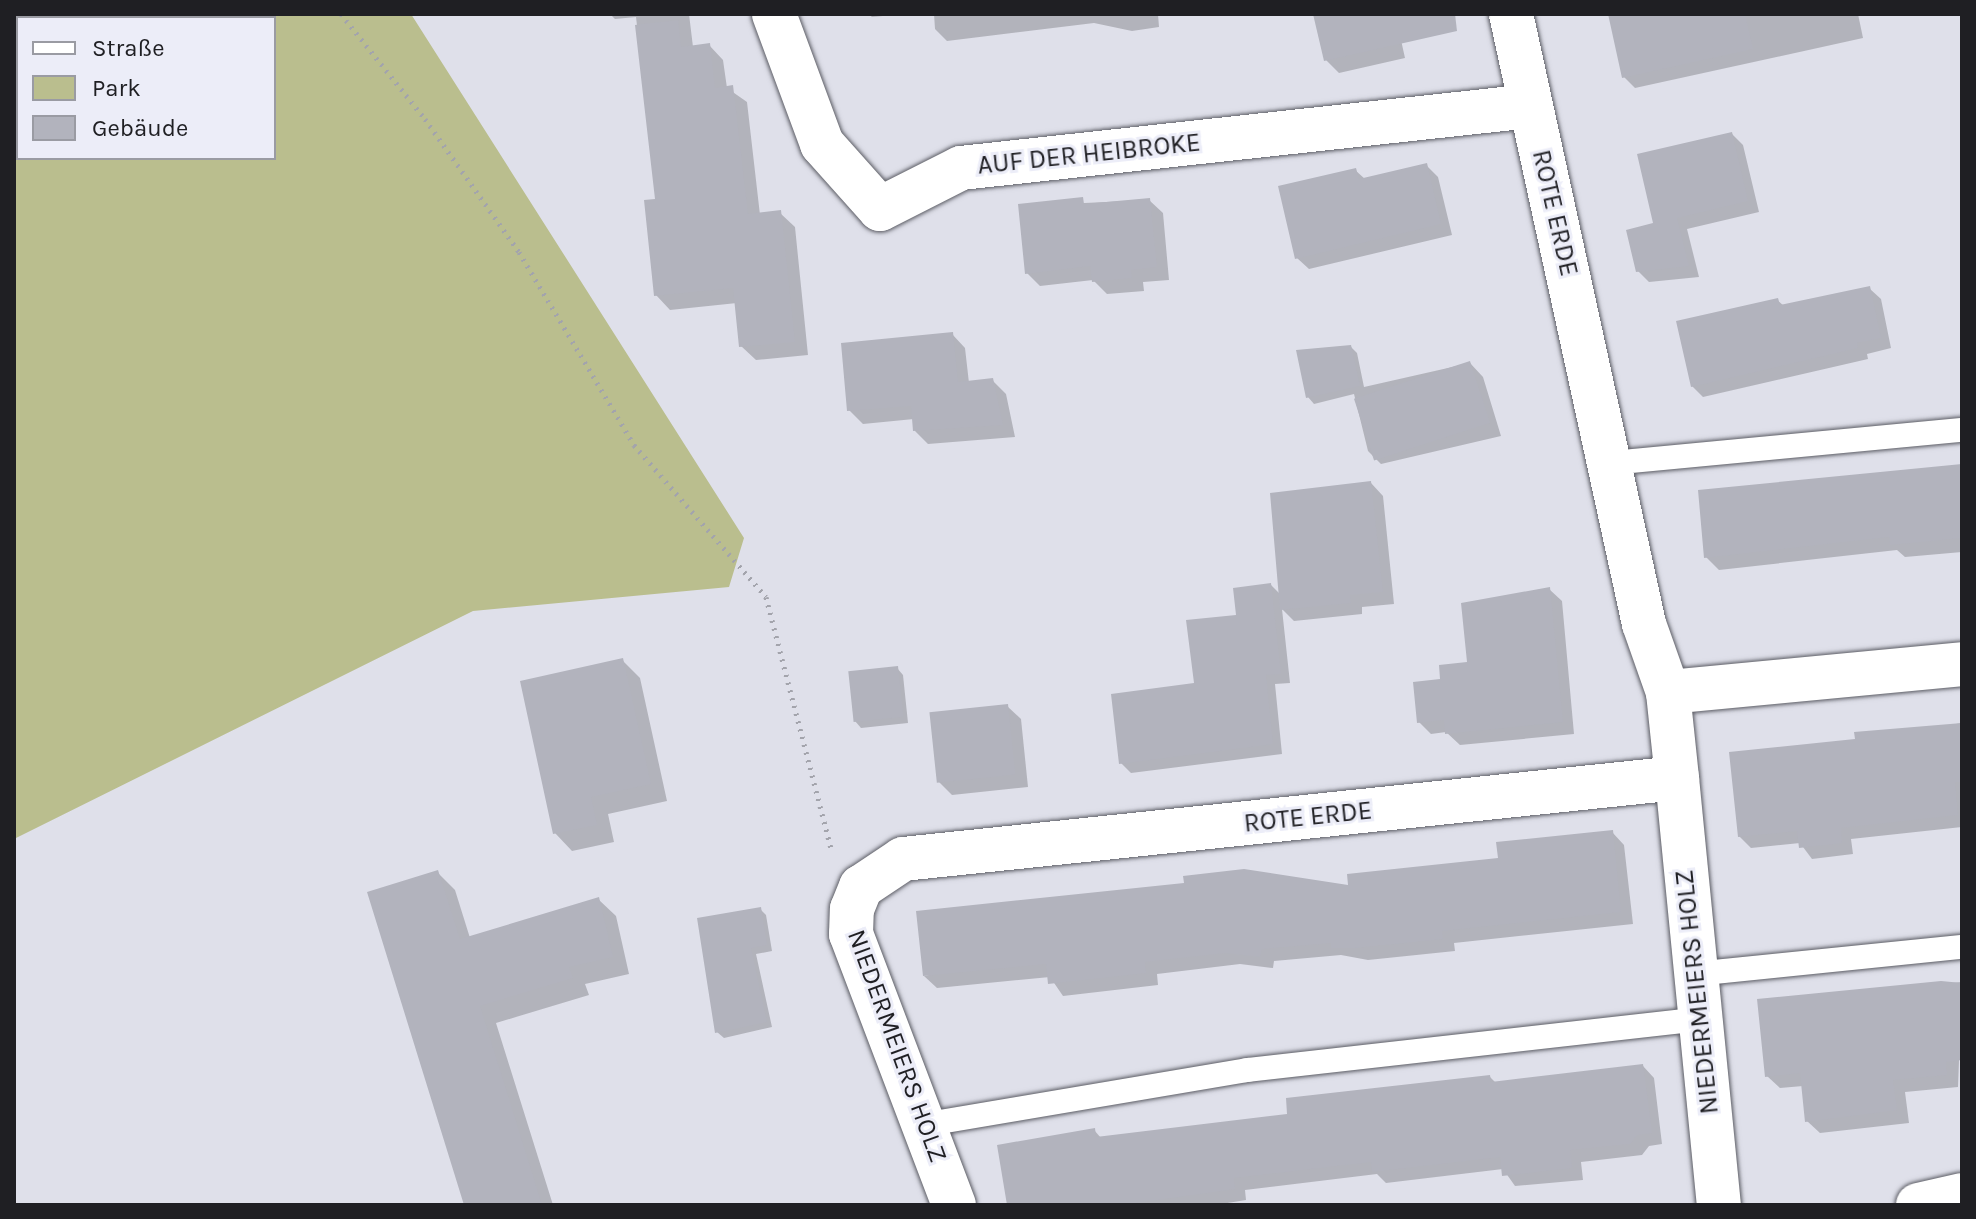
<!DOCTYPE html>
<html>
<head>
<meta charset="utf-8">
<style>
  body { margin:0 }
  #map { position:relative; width:1976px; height:1219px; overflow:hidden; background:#dfe0ea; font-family:Karla,sans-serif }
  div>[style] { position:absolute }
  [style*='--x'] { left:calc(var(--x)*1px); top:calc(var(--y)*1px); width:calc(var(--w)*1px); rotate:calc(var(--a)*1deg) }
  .green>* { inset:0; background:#babe8e }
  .shadow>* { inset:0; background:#0003 }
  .building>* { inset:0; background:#b2b3bd; transform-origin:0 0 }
  .path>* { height:5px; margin-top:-2.5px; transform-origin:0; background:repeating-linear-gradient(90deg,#a3a4ac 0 2px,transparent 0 8px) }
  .roads { filter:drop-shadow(0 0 2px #5c5d65) drop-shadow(0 0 2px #5c5d65) }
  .service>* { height:24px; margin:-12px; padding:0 12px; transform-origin:12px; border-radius:12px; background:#fff }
  .minor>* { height:44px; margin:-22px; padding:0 22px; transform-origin:22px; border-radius:22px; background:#fff }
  span { translate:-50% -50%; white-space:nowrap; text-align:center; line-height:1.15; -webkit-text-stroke:6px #ecedf8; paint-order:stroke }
  .street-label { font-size:26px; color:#1f1f23 }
  .frame { position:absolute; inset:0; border:16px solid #1f1f23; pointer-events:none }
  .legend { position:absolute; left:16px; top:16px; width:260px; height:144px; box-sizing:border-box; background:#ecedf8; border:2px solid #9a9ba3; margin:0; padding:10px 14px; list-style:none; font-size:24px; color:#1f1f23 }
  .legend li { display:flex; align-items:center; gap:16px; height:40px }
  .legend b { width:40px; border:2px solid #9a9ba3 }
</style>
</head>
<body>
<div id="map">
  <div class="green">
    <i style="clip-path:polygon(evenodd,14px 14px,411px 14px,744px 538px,729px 587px,473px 611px,14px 839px,14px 14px,18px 18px,274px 18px,274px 158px,18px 158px,18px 18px)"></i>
  </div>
  <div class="shadow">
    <i style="clip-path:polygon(610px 14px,689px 14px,693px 47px,709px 45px,723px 60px,727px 88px,747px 102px,760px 215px,780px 213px,795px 227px,808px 355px,756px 360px,741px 346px,737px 303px,670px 310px,656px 295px,657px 201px,636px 17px,615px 19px)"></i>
    <i style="clip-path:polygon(868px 14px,905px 14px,872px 17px)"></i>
    <i style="clip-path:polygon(934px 14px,1158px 14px,1159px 27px,1132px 31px,1094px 23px,947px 41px,935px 29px)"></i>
    <i style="clip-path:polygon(1315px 14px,1407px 14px,1401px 40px,1405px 58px,1339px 73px,1326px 60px)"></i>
    <i style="clip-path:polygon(1628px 14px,1858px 14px,1863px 38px,1635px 88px,1624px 77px)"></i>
    <i style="clip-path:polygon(1732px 134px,1743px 145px,1759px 212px,1687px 229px,1699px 277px,1649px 282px,1638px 271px,1655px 225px)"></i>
    <i style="clip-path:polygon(1426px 165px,1438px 177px,1452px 235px,1309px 269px,1297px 258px,1355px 170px,1365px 179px)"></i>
    <i style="clip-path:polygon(1149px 200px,1163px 213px,1169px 280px,1143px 282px,1144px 291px,1107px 294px,1093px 280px,1040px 286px,1027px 273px,1020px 206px)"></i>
    <i style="clip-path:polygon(1870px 289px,1881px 299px,1891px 348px,1867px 354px,1868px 359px,1703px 397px,1692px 386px,1777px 300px,1784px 306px)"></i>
    <i style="clip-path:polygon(952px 334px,965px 348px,969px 383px,992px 380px,1006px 394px,1015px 437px,928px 444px,915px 431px,914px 419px,863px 424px,849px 410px)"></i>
    <i style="clip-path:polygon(1351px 347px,1357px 353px,1364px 387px,1470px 363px,1483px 377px,1501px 436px,1381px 464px,1368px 451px,1354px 394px,1314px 404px,1308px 397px)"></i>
    <i style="clip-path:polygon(1962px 465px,1962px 552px,1905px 557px,1897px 550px,1719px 570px,1706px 557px)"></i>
    <i style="clip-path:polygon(1371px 483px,1383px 496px,1394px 604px,1362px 607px,1362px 614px,1294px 621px,1282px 609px,1290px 683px,1275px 684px,1282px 754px,1131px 773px,1121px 763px,1196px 685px,1238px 617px,1271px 585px,1281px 595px)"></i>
    <i style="clip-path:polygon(1549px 589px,1562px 601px,1574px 734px,1460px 745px,1446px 732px,1431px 734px,1419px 722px,1469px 664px)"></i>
    <i style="clip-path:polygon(623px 661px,640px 678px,667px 801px,608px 814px,614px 842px,572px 851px,555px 833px)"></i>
    <i style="clip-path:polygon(897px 668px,903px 675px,908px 723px,861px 728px,855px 721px)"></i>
    <i style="clip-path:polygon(1007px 706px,1021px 719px,1028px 787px,952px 795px,939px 782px)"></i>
    <i style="clip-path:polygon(1962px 723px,1962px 827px,1851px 839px,1853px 854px,1812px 859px,1800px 843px,1751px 848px,1739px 836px,1857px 741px)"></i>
    <i style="clip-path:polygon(1612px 832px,1624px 845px,1633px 924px,1454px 943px,1455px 951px,1368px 960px,1341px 955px,1274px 961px,1273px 968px,1240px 964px,1157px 974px,1158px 985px,1063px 996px,1050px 977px,937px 988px,924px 976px,1500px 860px)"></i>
    <i style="clip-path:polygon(438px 873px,455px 890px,470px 938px,598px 899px,616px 916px,629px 974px,585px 984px,589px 995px,496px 1023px,553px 1205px,466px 1205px)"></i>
    <i style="clip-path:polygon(760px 909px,766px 915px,772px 951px,756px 954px,772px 1027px,724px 1038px,717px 1032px)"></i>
    <i style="clip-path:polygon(1962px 982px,1958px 1087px,1905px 1092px,1909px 1123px,1820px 1133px,1807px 1121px,1803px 1086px,1780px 1088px,1767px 1076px,1759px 1001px)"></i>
    <i style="clip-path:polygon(1643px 1066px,1654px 1078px,1662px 1144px,1649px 1146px,1642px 1155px,1581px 1162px,1583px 1180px,1515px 1186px,1503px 1169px,1386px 1183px,1377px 1174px,1245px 1190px,1246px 1200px,1215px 1205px,1009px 1205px,1094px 1130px,1101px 1138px,1290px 1115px,1490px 1077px,1497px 1084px)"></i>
  </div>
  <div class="building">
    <i style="clip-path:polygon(1313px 14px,1455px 14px,1457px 31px,1324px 61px)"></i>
    <i style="clip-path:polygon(1608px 14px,1745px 14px,1753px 49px,1622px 78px)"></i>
    <i style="clip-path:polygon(678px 20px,681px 47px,710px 43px,715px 88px,733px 85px,748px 214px,781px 210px,795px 342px,739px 347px,733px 288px,654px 296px,644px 200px,655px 199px,635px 25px)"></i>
    <i style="clip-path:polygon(1732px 132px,1748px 201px,1677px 218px,1689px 266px,1636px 272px,1626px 230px,1653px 223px,1637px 154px)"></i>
    <i style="clip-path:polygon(1427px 163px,1441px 224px,1295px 259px,1278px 186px,1356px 168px,1359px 179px)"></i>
    <i style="clip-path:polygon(1083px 197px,1084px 204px,1150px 198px,1157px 267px,1131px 270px,1132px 278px,1092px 282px,1090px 266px,1025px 274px,1018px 204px)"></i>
    <i style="clip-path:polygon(1870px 286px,1881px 338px,1857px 343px,1858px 348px,1691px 387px,1676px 321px,1778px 298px,1780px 305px)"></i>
    <i style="clip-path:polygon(953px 332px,958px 382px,993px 378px,1003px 425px,913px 431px,911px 406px,847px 411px,841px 343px)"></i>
    <i style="clip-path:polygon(1351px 345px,1360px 386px,1306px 398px,1296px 350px)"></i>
    <i style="left:1470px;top:361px;width:65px;height:122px;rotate:72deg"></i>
    <i style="clip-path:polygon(1962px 464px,1962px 538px,1890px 545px,1889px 537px,1704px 558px,1698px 490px)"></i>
    <i style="clip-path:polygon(1371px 481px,1383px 592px,1350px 595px,1351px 603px,1280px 610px,1270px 493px)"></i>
    <i style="clip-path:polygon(1271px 583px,1281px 674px,1266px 675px,1273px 744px,1119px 764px,1111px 694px,1194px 683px,1186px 620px,1236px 615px,1233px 588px)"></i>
    <i style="clip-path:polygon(1550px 587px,1563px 722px,1445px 734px,1444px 720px,1417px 723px,1413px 682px,1440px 679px,1439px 665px,1467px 662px,1461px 603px)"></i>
    <i style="clip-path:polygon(623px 658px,651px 784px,591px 797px,597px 825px,553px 834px,520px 681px)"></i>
    <i style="left:898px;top:666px;width:51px;height:50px;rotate:84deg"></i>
    <i style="left:1008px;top:704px;width:71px;height:79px;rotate:84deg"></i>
    <i style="clip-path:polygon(1962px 723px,1962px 782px,1955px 782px,1958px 815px,1841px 828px,1842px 843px,1799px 848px,1797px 831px,1738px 837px,1729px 752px,1855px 739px,1854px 732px)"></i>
    <i style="clip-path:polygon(1613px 830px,1621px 912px,1442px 931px,1443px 939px,1355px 948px,1331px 948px,1331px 943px,1262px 949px,1260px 957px,1226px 953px,1145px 962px,1146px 973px,1048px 984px,1046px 964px,923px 976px,916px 911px,1184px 883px,1183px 876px,1244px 869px,1348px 885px,1347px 874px,1498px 858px,1496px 842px)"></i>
    <i style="clip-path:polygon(438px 870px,460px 939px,599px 897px,613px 957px,569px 967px,573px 978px,480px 1006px,542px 1205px,464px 1205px,367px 892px)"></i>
    <i style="clip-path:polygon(761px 907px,767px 945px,751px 948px,767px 1022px,715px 1033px,697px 918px)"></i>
    <i style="clip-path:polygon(1941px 981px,1962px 983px,1962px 1060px,1946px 1062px,1947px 1075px,1893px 1080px,1897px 1110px,1805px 1122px,1800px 1073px,1765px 1077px,1757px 999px)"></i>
    <i style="clip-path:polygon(1643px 1064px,1652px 1133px,1637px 1135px,1630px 1144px,1570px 1150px,1572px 1168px,1502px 1176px,1500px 1157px,1372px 1172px,1371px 1162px,1234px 1178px,1235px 1189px,1122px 1205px,1007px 1205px,997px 1145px,1095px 1128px,1096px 1137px,1287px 1114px,1286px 1098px,1490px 1075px,1491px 1082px)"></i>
  </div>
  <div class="path">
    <i style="--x:341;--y:14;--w:134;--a:51.3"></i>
    <i style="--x:425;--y:119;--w:163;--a:54.7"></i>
    <i style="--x:519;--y:252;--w:225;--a:59.2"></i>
    <i style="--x:634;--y:445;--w:201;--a:49"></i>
    <i style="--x:766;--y:597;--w:259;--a:75.5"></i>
  </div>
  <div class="roads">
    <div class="service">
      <i style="--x:1611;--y:463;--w:353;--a:-5.4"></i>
      <i style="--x:1694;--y:974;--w:269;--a:-5.8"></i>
      <i style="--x:922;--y:1125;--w:330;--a:-9.6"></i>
      <i style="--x:1247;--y:1070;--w:455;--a:-6.4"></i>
    </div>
    <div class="minor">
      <i style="--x:774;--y:14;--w:139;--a:69.7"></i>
      <i style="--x:822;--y:144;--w:87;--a:48.3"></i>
      <i style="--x:880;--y:209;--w:91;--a:-26.8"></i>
      <i style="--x:961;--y:168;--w:573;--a:-6.21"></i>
      <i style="--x:1511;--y:14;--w:624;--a:77.7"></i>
      <i style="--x:1644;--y:624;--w:72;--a:70.6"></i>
      <i style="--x:1677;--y:778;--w:429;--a:84.4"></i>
      <i style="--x:954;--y:1205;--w:290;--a:-110.8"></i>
      <i style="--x:851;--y:934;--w:25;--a:-88"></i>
      <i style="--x:852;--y:909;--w:24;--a:-68"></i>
      <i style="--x:861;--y:887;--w:50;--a:-33.7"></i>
      <i style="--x:903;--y:859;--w:778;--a:-5.97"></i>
      <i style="--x:1677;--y:778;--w:86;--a:-96"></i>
      <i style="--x:1668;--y:692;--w:295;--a:-5.4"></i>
      <i style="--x:1918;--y:1205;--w:45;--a:-12.8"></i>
    </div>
  </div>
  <div class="street-label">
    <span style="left:1089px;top:154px;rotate:-6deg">AUF DER HEIBROKE</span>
    <span style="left:1555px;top:213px;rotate:77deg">ROTE ERDE</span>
    <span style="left:1308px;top:817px;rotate:-6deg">ROTE ERDE</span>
    <span style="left:1697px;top:992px;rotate:-96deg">NIEDERMEIERS HOLZ</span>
    <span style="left:897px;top:1046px;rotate:70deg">NIEDERMEIERS HOLZ</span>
  </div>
  <div class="frame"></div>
  <ul class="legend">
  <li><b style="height:10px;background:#fff"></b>Straße</li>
  <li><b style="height:22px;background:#babe8e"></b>Park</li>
  <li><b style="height:22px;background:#b2b3bd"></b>Gebäude</li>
  </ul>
</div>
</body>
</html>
